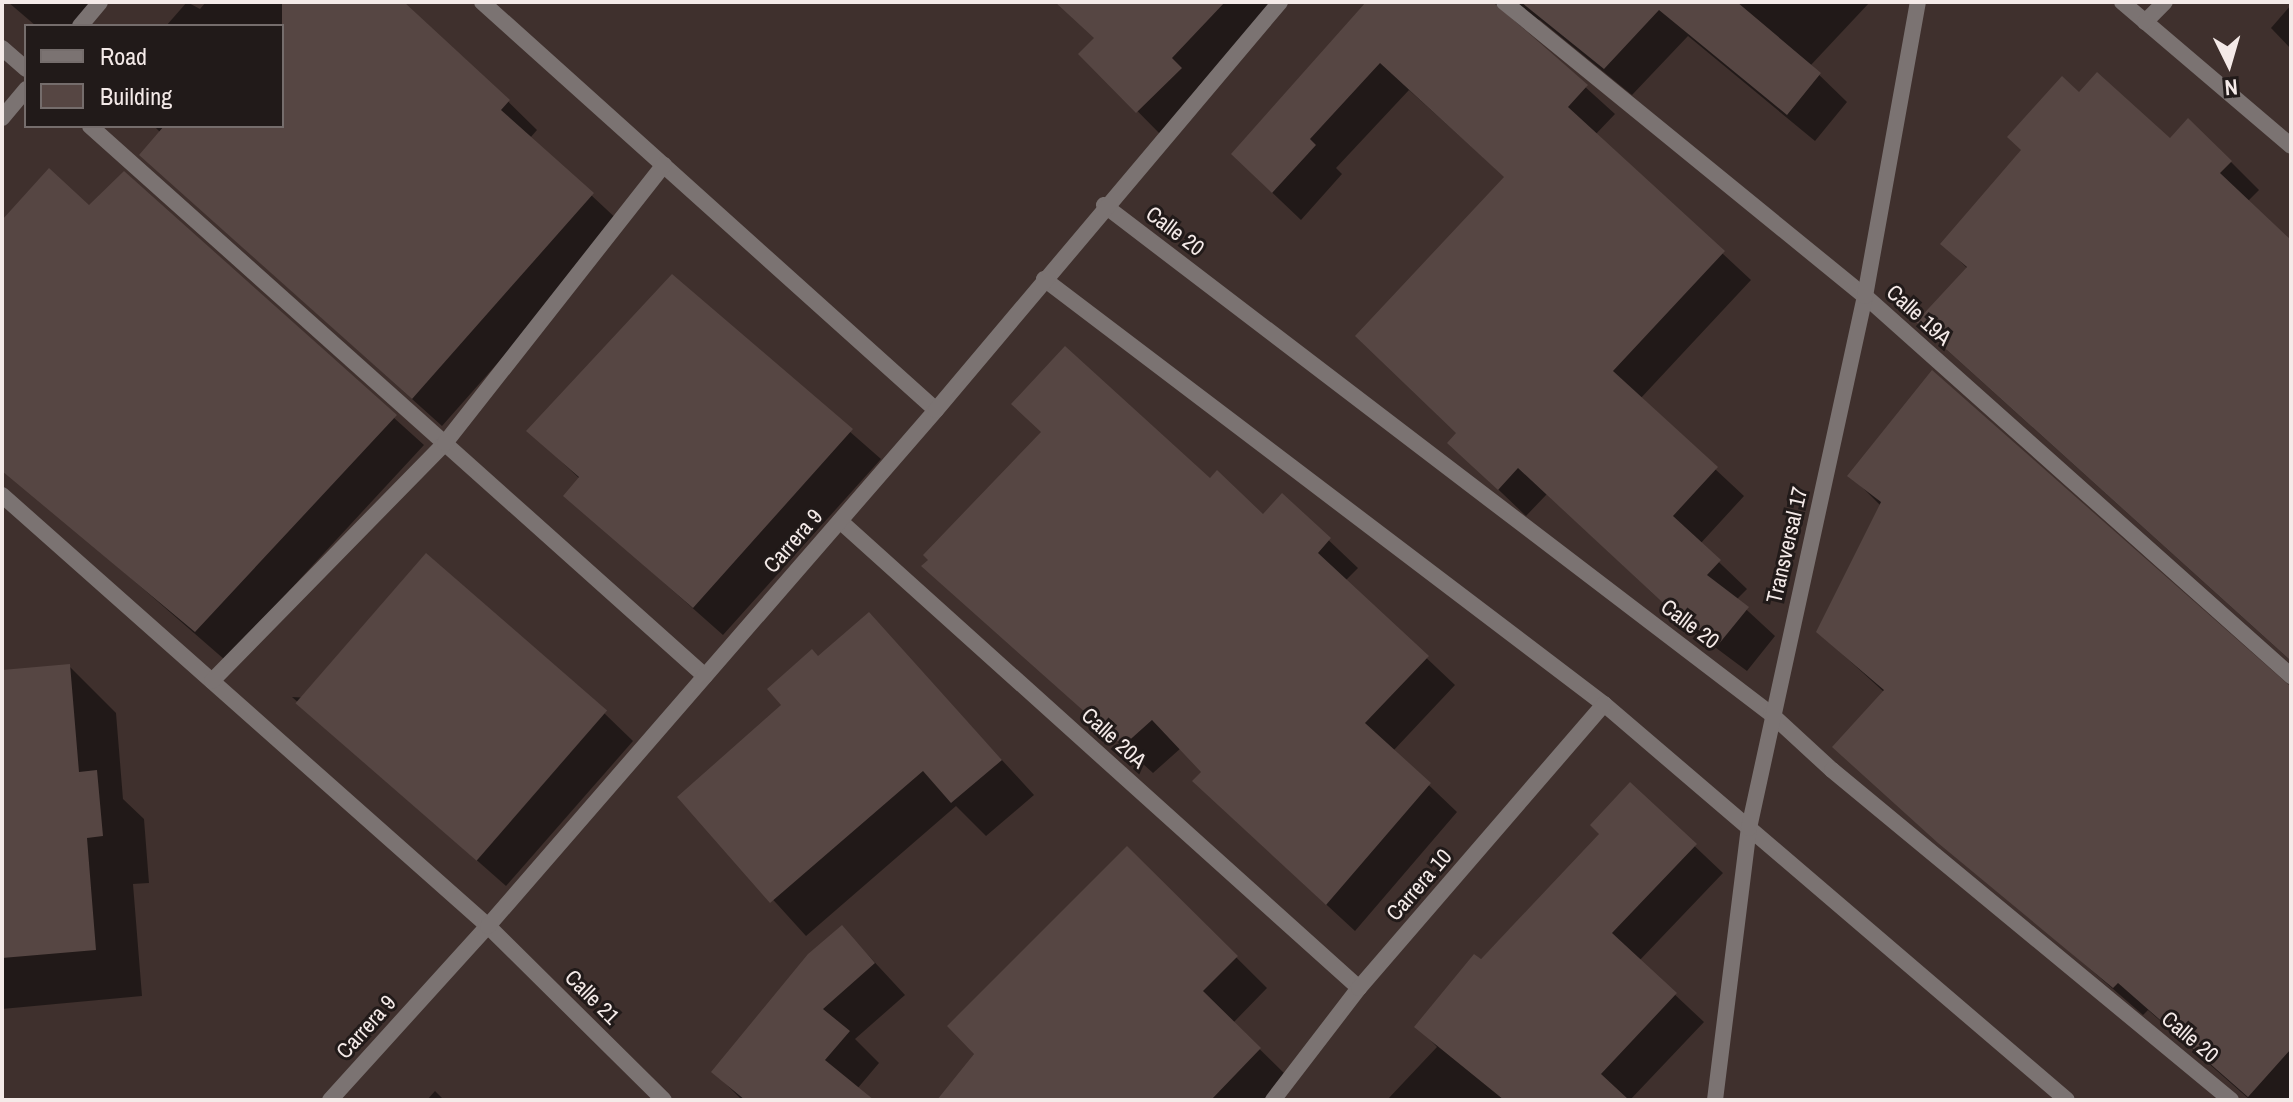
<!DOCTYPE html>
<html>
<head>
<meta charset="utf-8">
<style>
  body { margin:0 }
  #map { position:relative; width:2293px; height:1102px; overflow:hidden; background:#3f302d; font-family:"Archivo Narrow",sans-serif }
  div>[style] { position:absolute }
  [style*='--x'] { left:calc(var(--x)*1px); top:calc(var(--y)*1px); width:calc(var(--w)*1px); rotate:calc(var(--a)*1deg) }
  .shadow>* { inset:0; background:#0007 }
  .building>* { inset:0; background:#564643; transform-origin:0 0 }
  .minor>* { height:16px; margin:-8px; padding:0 8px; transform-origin:8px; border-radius:8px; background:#7b7372 }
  span { translate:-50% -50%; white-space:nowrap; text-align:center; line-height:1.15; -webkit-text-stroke:6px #211a19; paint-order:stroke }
  .street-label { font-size:22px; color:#f4eae8 }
  .frame { position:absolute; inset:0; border:4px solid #f4eae8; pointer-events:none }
  .legend { position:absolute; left:24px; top:24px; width:260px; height:104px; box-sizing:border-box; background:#211a19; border:2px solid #756d6c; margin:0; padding:10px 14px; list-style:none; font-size:24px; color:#f4eae8 }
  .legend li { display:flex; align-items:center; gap:16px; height:40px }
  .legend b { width:40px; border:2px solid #756d6c }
  .north { position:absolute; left:2189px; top:24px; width:80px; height:80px; -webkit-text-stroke:6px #211a19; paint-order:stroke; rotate:175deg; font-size:22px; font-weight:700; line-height:32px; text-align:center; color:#f4eae8 }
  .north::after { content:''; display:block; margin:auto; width:28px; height:36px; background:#f4eae8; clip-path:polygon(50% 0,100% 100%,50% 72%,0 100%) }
</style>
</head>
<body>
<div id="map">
  <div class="shadow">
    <i style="clip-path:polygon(8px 2px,96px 2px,74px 26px,36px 26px)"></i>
    <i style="clip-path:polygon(187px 2px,200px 9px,206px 2px,387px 2px,463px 57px,537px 130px,530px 138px,621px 223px,442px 426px,141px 155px,161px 133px,154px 126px,282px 126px,282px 26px,166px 26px)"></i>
    <i style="clip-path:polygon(1057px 2px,1277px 2px,1198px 87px,1208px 97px,1165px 139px,1081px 54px,1096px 39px)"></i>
    <i style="clip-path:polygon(1371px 2px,1870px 2px,1810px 66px,1847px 102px,1815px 141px,1688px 36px,1632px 95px,1540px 20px,1529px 18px,1520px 28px,1615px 114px,1595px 135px,1751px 280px,1640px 399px,1744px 496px,1700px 544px,1747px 589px,1736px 600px,1775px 636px,1747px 671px,1692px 630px,1547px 494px,1526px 516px,1478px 470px,1459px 434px,1506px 178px,1409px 90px,1336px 168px,1342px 174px,1301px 220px,1261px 182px)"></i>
    <i style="clip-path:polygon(2291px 5px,2291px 49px,2271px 28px)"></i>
    <i style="clip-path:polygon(2079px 95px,2170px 141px,2231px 162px,2259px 190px,2247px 202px,2291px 243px,2291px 661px,1947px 350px,1968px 269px,1943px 244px)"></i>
    <i style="clip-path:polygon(124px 174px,424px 445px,225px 660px,2px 466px,2px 220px,89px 207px)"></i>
    <i style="clip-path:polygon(672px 276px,881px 459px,723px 635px,566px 496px,580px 479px,529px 431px)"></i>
    <i style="clip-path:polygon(1850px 475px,2291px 688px,2291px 1100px,2250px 1100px,2148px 1010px,2143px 1015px,1835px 747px,1884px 692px,1818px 632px,1881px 506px)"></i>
    <i style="clip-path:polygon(1210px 481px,1263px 517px,1282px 496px,1358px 568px,1345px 581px,1455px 685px,1393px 751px,1457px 812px,1355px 931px,1223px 809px,1204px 772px,1181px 748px,1153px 773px,924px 566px)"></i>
    <i style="clip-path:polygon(868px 614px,1034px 795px,986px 836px,956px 806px,806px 936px,680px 797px,784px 705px,818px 658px)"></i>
    <i style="clip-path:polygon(69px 666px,116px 713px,123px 799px,144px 819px,149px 883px,133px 884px,142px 996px,2px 1009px,2px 671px)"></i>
    <i style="clip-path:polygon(292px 697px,604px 713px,633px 741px,506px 886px)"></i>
    <i style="clip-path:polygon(1630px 785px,1723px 873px,1639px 961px,1704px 1022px,1630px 1100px,1387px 1100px,1437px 1047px,1417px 1026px,1601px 834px)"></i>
    <i style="clip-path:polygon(1127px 849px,1267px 988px,1233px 1023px,1291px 1080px,1272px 1100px,940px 1100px)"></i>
    <i style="clip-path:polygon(842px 927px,905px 995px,855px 1039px,879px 1063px,857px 1089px,871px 1100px,742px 1100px,714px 1072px)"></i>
    <i style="clip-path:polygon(435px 1091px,444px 1100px,427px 1100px)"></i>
  </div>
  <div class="building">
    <i style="clip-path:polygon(282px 2px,404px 2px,510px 100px,501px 110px,594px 193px,412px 399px,139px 155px,164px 126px,282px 126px)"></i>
    <i style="clip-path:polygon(1055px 2px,1225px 2px,1172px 58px,1182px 68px,1136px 113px,1078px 54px,1094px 38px)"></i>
    <i style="clip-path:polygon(1366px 2px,1493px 2px,1588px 85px,1568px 107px,1725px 251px,1613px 371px,1718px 467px,1673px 516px,1721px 560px,1707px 575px,1749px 607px,1718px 645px,1662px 602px,1518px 468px,1498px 490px,1447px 443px,1456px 433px,1355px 336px,1504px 177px,1380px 63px,1310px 139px,1316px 145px,1272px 193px,1231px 154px)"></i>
    <i style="clip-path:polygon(1521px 2px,1737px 2px,1821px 73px,1787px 115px,1659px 10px,1604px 69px)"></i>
    <i style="clip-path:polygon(2097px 72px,2170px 138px,2188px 118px,2232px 161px,2220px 173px,2291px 240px,2291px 661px,1916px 322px,1967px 267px,1940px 244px,2021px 150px,2007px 137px,2062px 76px,2079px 92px)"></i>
    <i style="clip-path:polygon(49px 168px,89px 205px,124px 171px,397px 415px,195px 632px,2px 471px,2px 220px)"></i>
    <i style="clip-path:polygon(672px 274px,853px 429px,693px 608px,563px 496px,579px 477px,526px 431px)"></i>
    <i style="clip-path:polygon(1065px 346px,1210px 478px,1217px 470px,1263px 514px,1282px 493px,1331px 538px,1318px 553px,1429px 656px,1365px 723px,1431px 783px,1326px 905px,1192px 781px,1201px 772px,1152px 720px,1123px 746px,921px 566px,928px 560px,923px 555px,1041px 432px,1011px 404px)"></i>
    <i style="clip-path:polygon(1932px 370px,2291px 687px,2291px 1049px,2248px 1097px,2118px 983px,2113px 988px,1938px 843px,1832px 747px,1884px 690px,1816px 632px,1881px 502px,1847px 476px)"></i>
    <i style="left:426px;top:553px;width:240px;height:199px;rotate:41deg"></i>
    <i style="clip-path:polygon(869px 612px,1002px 760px,951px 803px,923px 771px,770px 903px,677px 797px,781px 705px,767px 689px,812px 649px,818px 656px)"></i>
    <i style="clip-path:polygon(70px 664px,79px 772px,97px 770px,103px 836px,87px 838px,96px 950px,2px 958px,2px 670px)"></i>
    <i style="clip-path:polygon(1630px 782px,1697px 844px,1612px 933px,1677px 993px,1601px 1074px,1629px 1100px,1504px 1100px,1414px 1027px,1474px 954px,1481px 959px,1599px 834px,1590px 825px)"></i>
    <i style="clip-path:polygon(1127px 846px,1238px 956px,1203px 991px,1261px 1048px,1211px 1100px,937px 1100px,974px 1054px,947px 1026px)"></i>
    <i style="clip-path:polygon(842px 925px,875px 963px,823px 1009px,850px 1031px,825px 1060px,874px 1100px,745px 1100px,711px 1072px,808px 954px)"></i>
  </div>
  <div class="minor">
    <i style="--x:482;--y:2;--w:610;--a:41.95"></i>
    <i style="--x:1504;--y:2;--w:466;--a:39.2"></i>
    <i style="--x:1865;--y:296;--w:571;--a:41.73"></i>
    <i style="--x:2122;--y:2;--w:222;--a:40.4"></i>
    <i style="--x:2145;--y:22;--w:28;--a:-45"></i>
    <i style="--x:80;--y:26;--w:31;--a:-50"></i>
    <i style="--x:2;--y:48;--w:32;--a:41"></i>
    <i style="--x:2;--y:118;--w:38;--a:-50"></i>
    <i style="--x:90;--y:126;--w:825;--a:41.81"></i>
    <i style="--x:1104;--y:205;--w:839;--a:37.35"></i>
    <i style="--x:1771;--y:714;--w:83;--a:42.6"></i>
    <i style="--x:1832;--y:770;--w:518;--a:39.59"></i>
    <i style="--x:1044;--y:279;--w:703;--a:37.2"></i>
    <i style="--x:1604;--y:704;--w:609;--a:40.54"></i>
    <i style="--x:2;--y:495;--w:650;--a:41.57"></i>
    <i style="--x:488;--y:926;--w:247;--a:44.7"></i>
    <i style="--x:840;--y:521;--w:698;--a:41.98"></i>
    <i style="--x:212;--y:681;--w:333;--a:-45.6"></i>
    <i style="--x:445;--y:443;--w:354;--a:-51.8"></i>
    <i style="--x:330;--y:1100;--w:235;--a:-47.8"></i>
    <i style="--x:488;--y:926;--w:683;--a:-49.03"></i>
    <i style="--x:936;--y:410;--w:534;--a:-49.86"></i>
    <i style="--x:1273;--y:1100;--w:141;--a:-52.5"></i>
    <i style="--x:1359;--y:988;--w:375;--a:-49.2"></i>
    <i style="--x:1715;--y:1100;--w:274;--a:-82.9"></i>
    <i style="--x:1749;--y:828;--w:544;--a:-77.7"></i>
    <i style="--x:1865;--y:296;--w:299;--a:-79.8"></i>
  </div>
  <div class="street-label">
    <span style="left:1175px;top:231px;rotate:37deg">Calle 20</span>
    <span style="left:1919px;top:315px;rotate:42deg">Calle 19A</span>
    <span style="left:793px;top:541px;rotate:-49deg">Carrera 9</span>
    <span style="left:1787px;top:545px;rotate:-77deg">Transversal 17</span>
    <span style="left:1690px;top:624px;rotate:37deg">Calle 20</span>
    <span style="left:1114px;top:738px;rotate:42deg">Calle 20A</span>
    <span style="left:1419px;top:885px;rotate:-49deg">Carrera 10</span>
    <span style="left:592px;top:997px;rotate:45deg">Calle 21</span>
    <span style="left:366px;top:1027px;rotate:-48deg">Carrera 9</span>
    <span style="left:2190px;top:1037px;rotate:40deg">Calle 20</span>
  </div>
  <div class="frame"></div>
  <ul class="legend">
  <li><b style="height:10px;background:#7b7372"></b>Road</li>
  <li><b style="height:22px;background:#564643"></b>Building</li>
  </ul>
  <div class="north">N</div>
</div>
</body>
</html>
